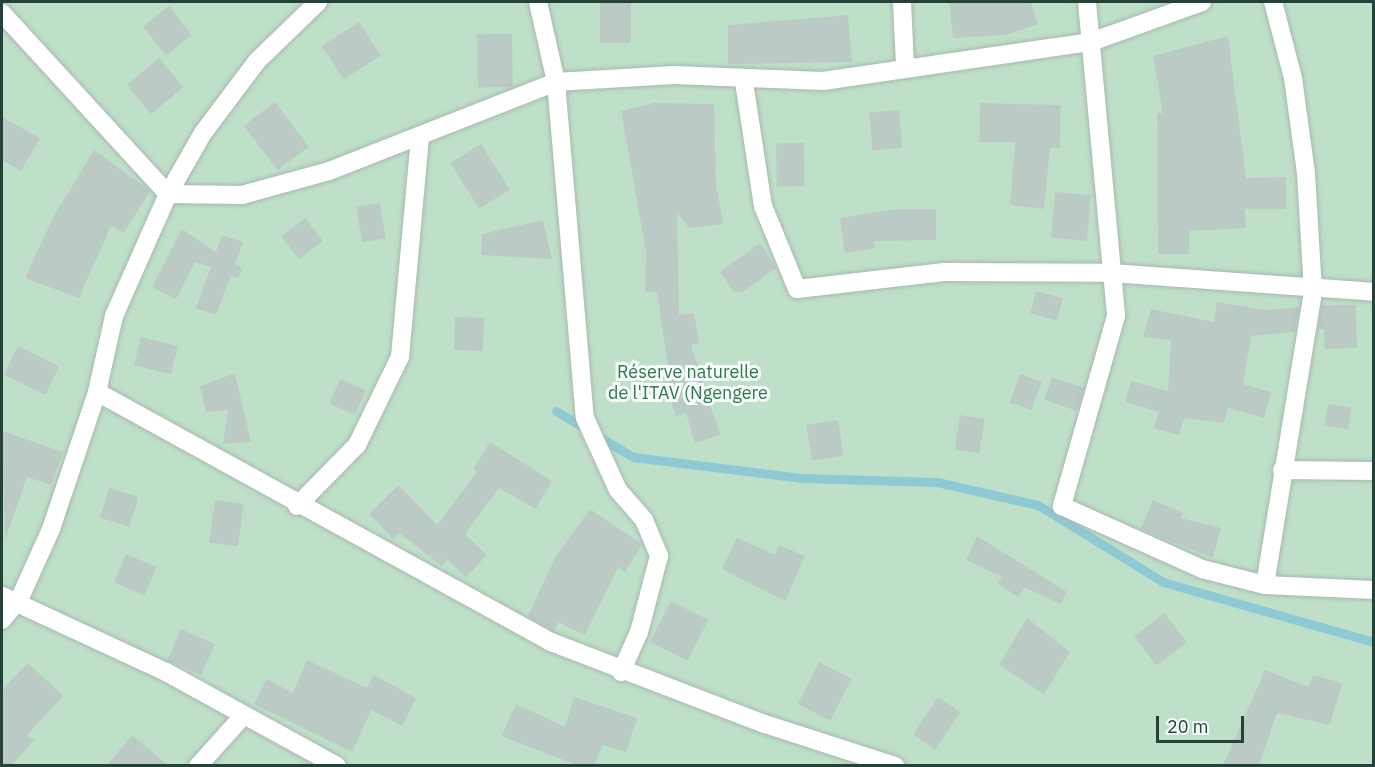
<!DOCTYPE html>
<html>
<head>
<meta charset="utf-8">
<style>
  body { margin:0 }
  #map { position:relative; width:1375px; height:767px; overflow:hidden; background:#e6efeb; font-family:"IBM Plex Sans",sans-serif }
  div>[style] { position:absolute }
  [style*='--x'] { left:calc(var(--x)*1px); top:calc(var(--y)*1px); width:calc(var(--w)*1px); rotate:calc(var(--a)*1deg) }
  .green>* { inset:0; background:#bfe0c8; transform-origin:0 0 }
  .stream>* { height:9px; margin:-4.5px; padding:0 4.5px; transform-origin:4.5px; border-radius:4.5px; background:#8ec9d4 }
  .building>* { inset:0; background:#bbcac4; transform-origin:0 0 }
  .roads { filter:drop-shadow(0 0 2px #a8b8b2) drop-shadow(0 0 2px #a8b8b2) }
  .minor>* { height:18px; margin:-9px; padding:0 9px; transform-origin:9px; border-radius:9px; background:#fff }
  span { translate:-50% -50%; white-space:nowrap; text-align:center; line-height:1.15; -webkit-text-stroke:6px #f7fbf9; paint-order:stroke }
  .park-label { font-size:18px; color:#2d7a4b }
  .frame { position:absolute; inset:0; border:3px solid #24423a; pointer-events:none }
  .scale { position:absolute; left:1156px; top:716px; width:88px; height:27px; box-sizing:border-box; border:3px solid #24423a; border-top:0; padding-left:8px; font-size:18px; line-height:21px; white-space:nowrap; color:#24423a; -webkit-text-stroke:4px #f7fbf9; paint-order:stroke }
</style>
</head>
<body>
<div id="map">
  <div class="green">
    <i style="left:2px;top:2px;width:1371px;height:763px"></i>
  </div>
  <div class="stream">
    <i style="--x:556;--y:411;--w:90;--a:30.9"></i>
    <i style="--x:633;--y:457;--w:169;--a:7.1"></i>
    <i style="--x:801;--y:478;--w:136;--a:1.7"></i>
    <i style="--x:937;--y:482;--w:104;--a:12.8"></i>
    <i style="--x:1038;--y:505;--w:147;--a:31.6"></i>
    <i style="--x:1163;--y:582;--w:219;--a:15.9"></i>
  </div>
  <div class="building">
    <i style="left:600px;top:2px;width:31px;height:41px"></i>
    <i style="clip-path:polygon(949px 2px,1031px 2px,1038px 24px,1006px 35px,953px 38px)"></i>
    <i style="left:169px;top:6px;width:37px;height:33px;rotate:52deg"></i>
    <i style="clip-path:polygon(848px 15px,852px 62px,728px 64px,728px 25px)"></i>
    <i style="left:359px;top:22px;width:40px;height:44px;rotate:57deg"></i>
    <i style="left:512px;top:34px;width:53px;height:35px;rotate:89deg"></i>
    <i style="clip-path:polygon(1228px 36px,1246px 178px,1286px 177px,1286px 209px,1245px 209px,1246px 228px,1189px 231px,1189px 254px,1158px 254px,1157px 113px,1163px 113px,1153px 56px)"></i>
    <i style="left:159px;top:58px;width:38px;height:42px;rotate:50deg"></i>
    <i style="left:275px;top:102px;width:56px;height:39px;rotate:53deg"></i>
    <i style="clip-path:polygon(654px 103px,714px 104px,716px 184px,723px 224px,689px 228px,677px 212px,679px 315px,694px 313px,699px 343px,691px 345px,720px 435px,695px 443px,686px 413px,676px 416px,663px 376px,669px 374px,657px 292px,645px 292px,646px 251px,621px 111px)"></i>
    <i style="clip-path:polygon(980px 103px,1061px 105px,1060px 148px,1050px 148px,1044px 209px,1010px 205px,1015px 142px,979px 142px)"></i>
    <i style="left:899px;top:110px;width:38px;height:30px;rotate:85deg"></i>
    <i style="clip-path:polygon(2px 117px,40px 138px,21px 171px,2px 160px)"></i>
    <i style="left:804px;top:143px;width:43px;height:28px;rotate:89deg"></i>
    <i style="left:481px;top:144px;width:54px;height:36px;rotate:58deg"></i>
    <i style="clip-path:polygon(94px 150px,150px 191px,124px 233px,111px 226px,79px 298px,25px 278px,54px 216px)"></i>
    <i style="left:1055px;top:192px;width:36px;height:46px;rotate:5deg"></i>
    <i style="left:380px;top:203px;width:36px;height:24px;rotate:81deg"></i>
    <i style="clip-path:polygon(897px 209px,936px 209px,936px 240px,874px 241px,875px 248px,845px 253px,840px 218px)"></i>
    <i style="left:305px;top:218px;width:29px;height:30px;rotate:52deg"></i>
    <i style="clip-path:polygon(543px 220px,552px 259px,481px 255px,482px 234px)"></i>
    <i style="clip-path:polygon(182px 229px,216px 252px,222px 235px,243px 242px,235px 264px,243px 269px,238px 278px,231px 275px,216px 315px,196px 308px,211px 267px,195px 262px,176px 299px,152px 287px)"></i>
    <i style="clip-path:polygon(760px 243px,776px 268px,743px 292px,734px 292px,720px 272px)"></i>
    <i style="left:1036px;top:291px;width:28px;height:23px;rotate:15deg"></i>
    <i style="clip-path:polygon(1217px 302px,1266px 310px,1299px 307px,1295px 332px,1251px 336px,1243px 384px,1271px 392px,1264px 418px,1228px 408px,1224px 423px,1184px 418px,1179px 435px,1154px 428px,1159px 412px,1125px 402px,1131px 381px,1168px 391px,1171px 340px,1143px 337px,1151px 309px,1214px 322px)"></i>
    <i style="clip-path:polygon(1322px 305px,1356px 305px,1357px 348px,1325px 349px,1324px 329px,1318px 329px)"></i>
    <i style="left:455px;top:317px;width:29px;height:33px;rotate:2deg"></i>
    <i style="left:141px;top:337px;width:38px;height:29px;rotate:14deg"></i>
    <i style="left:18px;top:346px;width:46px;height:32px;rotate:26deg"></i>
    <i style="clip-path:polygon(233px 374px,235px 374px,251px 442px,223px 444px,228px 410px,206px 412px,200px 386px)"></i>
    <i style="left:1020px;top:374px;width:23px;height:30px;rotate:20deg"></i>
    <i style="left:1052px;top:377px;width:34px;height:24px;rotate:19deg"></i>
    <i style="left:340px;top:379px;width:28px;height:27px;rotate:23deg"></i>
    <i style="left:1328px;top:404px;width:24px;height:22px;rotate:9deg"></i>
    <i style="left:960px;top:415px;width:25px;height:35px;rotate:9deg"></i>
    <i style="left:838px;top:420px;width:36px;height:32px;rotate:81deg"></i>
    <i style="clip-path:polygon(2px 431px,63px 452px,51px 485px,27px 477px,5px 540px)"></i>
    <i style="clip-path:polygon(490px 442px,552px 481px,536px 509px,499px 488px,465px 534px,487px 555px,466px 577px,447px 559px,442px 566px,399px 533px,393px 539px,369px 514px,399px 485px,437px 525px,477px 472px,473px 469px)"></i>
    <i style="left:109px;top:488px;width:31px;height:31px;rotate:17deg"></i>
    <i style="left:215px;top:500px;width:29px;height:43px;rotate:8deg"></i>
    <i style="clip-path:polygon(1153px 500px,1183px 513px,1181px 518px,1221px 528px,1213px 558px,1141px 529px)"></i>
    <i style="clip-path:polygon(590px 509px,642px 544px,625px 572px,618px 567px,585px 635px,558px 622px,554px 631px,528px 616px,555px 558px)"></i>
    <i style="clip-path:polygon(977px 536px,1067px 592px,1060px 604px,1024px 587px,1018px 597px,997px 583px,1002px 577px,966px 560px)"></i>
    <i style="clip-path:polygon(737px 538px,775px 555px,779px 545px,805px 556px,785px 601px,722px 569px)"></i>
    <i style="left:126px;top:554px;width:33px;height:31px;rotate:23deg"></i>
    <i style="left:671px;top:601px;width:42px;height:46px;rotate:27deg"></i>
    <i style="left:1164px;top:613px;width:37px;height:38px;rotate:52deg"></i>
    <i style="clip-path:polygon(1027px 618px,1070px 652px,1044px 694px,999px 665px)"></i>
    <i style="left:181px;top:629px;width:37px;height:34px;rotate:24deg"></i>
    <i style="clip-path:polygon(307px 660px,367px 688px,374px 675px,416px 698px,402px 726px,372px 710px,352px 752px,254px 704px,267px 679px,293px 693px)"></i>
    <i style="left:819px;top:662px;width:37px;height:47px;rotate:27deg"></i>
    <i style="clip-path:polygon(28px 663px,63px 696px,27px 735px,34px 740px,12px 765px,2px 765px,2px 690px)"></i>
    <i style="clip-path:polygon(1265px 670px,1309px 687px,1313px 675px,1342px 683px,1330px 725px,1277px 713px,1259px 765px,1223px 765px)"></i>
    <i style="clip-path:polygon(574px 697px,637px 718px,626px 752px,603px 745px,594px 765px,577px 765px,501px 736px,516px 704px,565px 727px)"></i>
    <i style="left:938px;top:697px;width:27px;height:45px;rotate:34deg"></i>
    <i style="clip-path:polygon(132px 735px,168px 765px,107px 765px)"></i>
  </div>
  <div class="roads">
    <div class="minor">
      <i style="--x:538;--y:2;--w:82;--a:77.3"></i>
      <i style="--x:556;--y:82;--w:337;--a:85.1"></i>
      <i style="--x:585;--y:418;--w:79;--a:65.4"></i>
      <i style="--x:618;--y:490;--w:40;--a:49"></i>
      <i style="--x:644;--y:520;--w:39;--a:67"></i>
      <i style="--x:659;--y:556;--w:79;--a:104.7"></i>
      <i style="--x:639;--y:632;--w:44;--a:114.2"></i>
      <i style="--x:902;--y:2;--w:64;--a:87.3"></i>
      <i style="--x:1087;--y:2;--w:315;--a:84.7"></i>
      <i style="--x:1116;--y:316;--w:198;--a:105.9"></i>
      <i style="--x:1062;--y:506;--w:154;--a:24.2"></i>
      <i style="--x:1202;--y:569;--w:65;--a:14.3"></i>
      <i style="--x:1265;--y:585;--w:109;--a:2.6"></i>
      <i style="--x:2;--y:13;--w:246;--a:47.5"></i>
      <i style="--x:168;--y:194;--w:74;--a:0.8"></i>
      <i style="--x:242;--y:195;--w:90;--a:-15.4"></i>
      <i style="--x:329;--y:171;--w:244;--a:-21.4"></i>
      <i style="--x:556;--y:82;--w:118;--a:-3.4"></i>
      <i style="--x:674;--y:75;--w:149;--a:2.3"></i>
      <i style="--x:823;--y:81;--w:271;--a:-8.3"></i>
      <i style="--x:1091;--y:42;--w:118;--a:-19.8"></i>
      <i style="--x:744;--y:82;--w:125;--a:81.3"></i>
      <i style="--x:763;--y:206;--w:90;--a:67.7"></i>
      <i style="--x:797;--y:289;--w:148;--a:-6.6"></i>
      <i style="--x:944;--y:272;--w:167;--a:0.3"></i>
      <i style="--x:1111;--y:273;--w:264;--a:4.1"></i>
      <i style="--x:97;--y:392;--w:518;--a:28.84"></i>
      <i style="--x:551;--y:642;--w:229;--a:21"></i>
      <i style="--x:765;--y:724;--w:137;--a:17.9"></i>
      <i style="--x:1282;--y:470;--w:92;--a:0.6"></i>
      <i style="--x:297;--y:506;--w:86;--a:-45.5"></i>
      <i style="--x:357;--y:445;--w:98;--a:-64"></i>
      <i style="--x:400;--y:357;--w:222;--a:-84.8"></i>
      <i style="--x:1265;--y:585;--w:298;--a:-80.7"></i>
      <i style="--x:1313;--y:291;--w:118;--a:-93.4"></i>
      <i style="--x:1306;--y:173;--w:96;--a:-97.8"></i>
      <i style="--x:1293;--y:78;--w:79;--a:-104.7"></i>
      <i style="--x:2;--y:596;--w:181;--a:24.9"></i>
      <i style="--x:166;--y:672;--w:195;--a:28.8"></i>
      <i style="--x:2;--y:620;--w:26;--a:-50"></i>
      <i style="--x:19;--y:600;--w:78;--a:-65.7"></i>
      <i style="--x:51;--y:529;--w:145;--a:-71.4"></i>
      <i style="--x:97;--y:392;--w:78;--a:-77.4"></i>
      <i style="--x:114;--y:316;--w:133;--a:-66.1"></i>
      <i style="--x:168;--y:194;--w:70;--a:-60.2"></i>
      <i style="--x:203;--y:133;--w:90;--a:-53.1"></i>
      <i style="--x:257;--y:61;--w:85;--a:-44"></i>
      <i style="--x:198;--y:766;--w:67;--a:-48"></i>
    </div>
  </div>
  <div class="park-label">
    <span style="left:688px;top:383px">Réserve naturelle<br>de l'ITAV (Ngengere</span>
  </div>
  <div class="frame"></div>
  <div class="scale">20 m</div>
</div>
</body>
</html>
